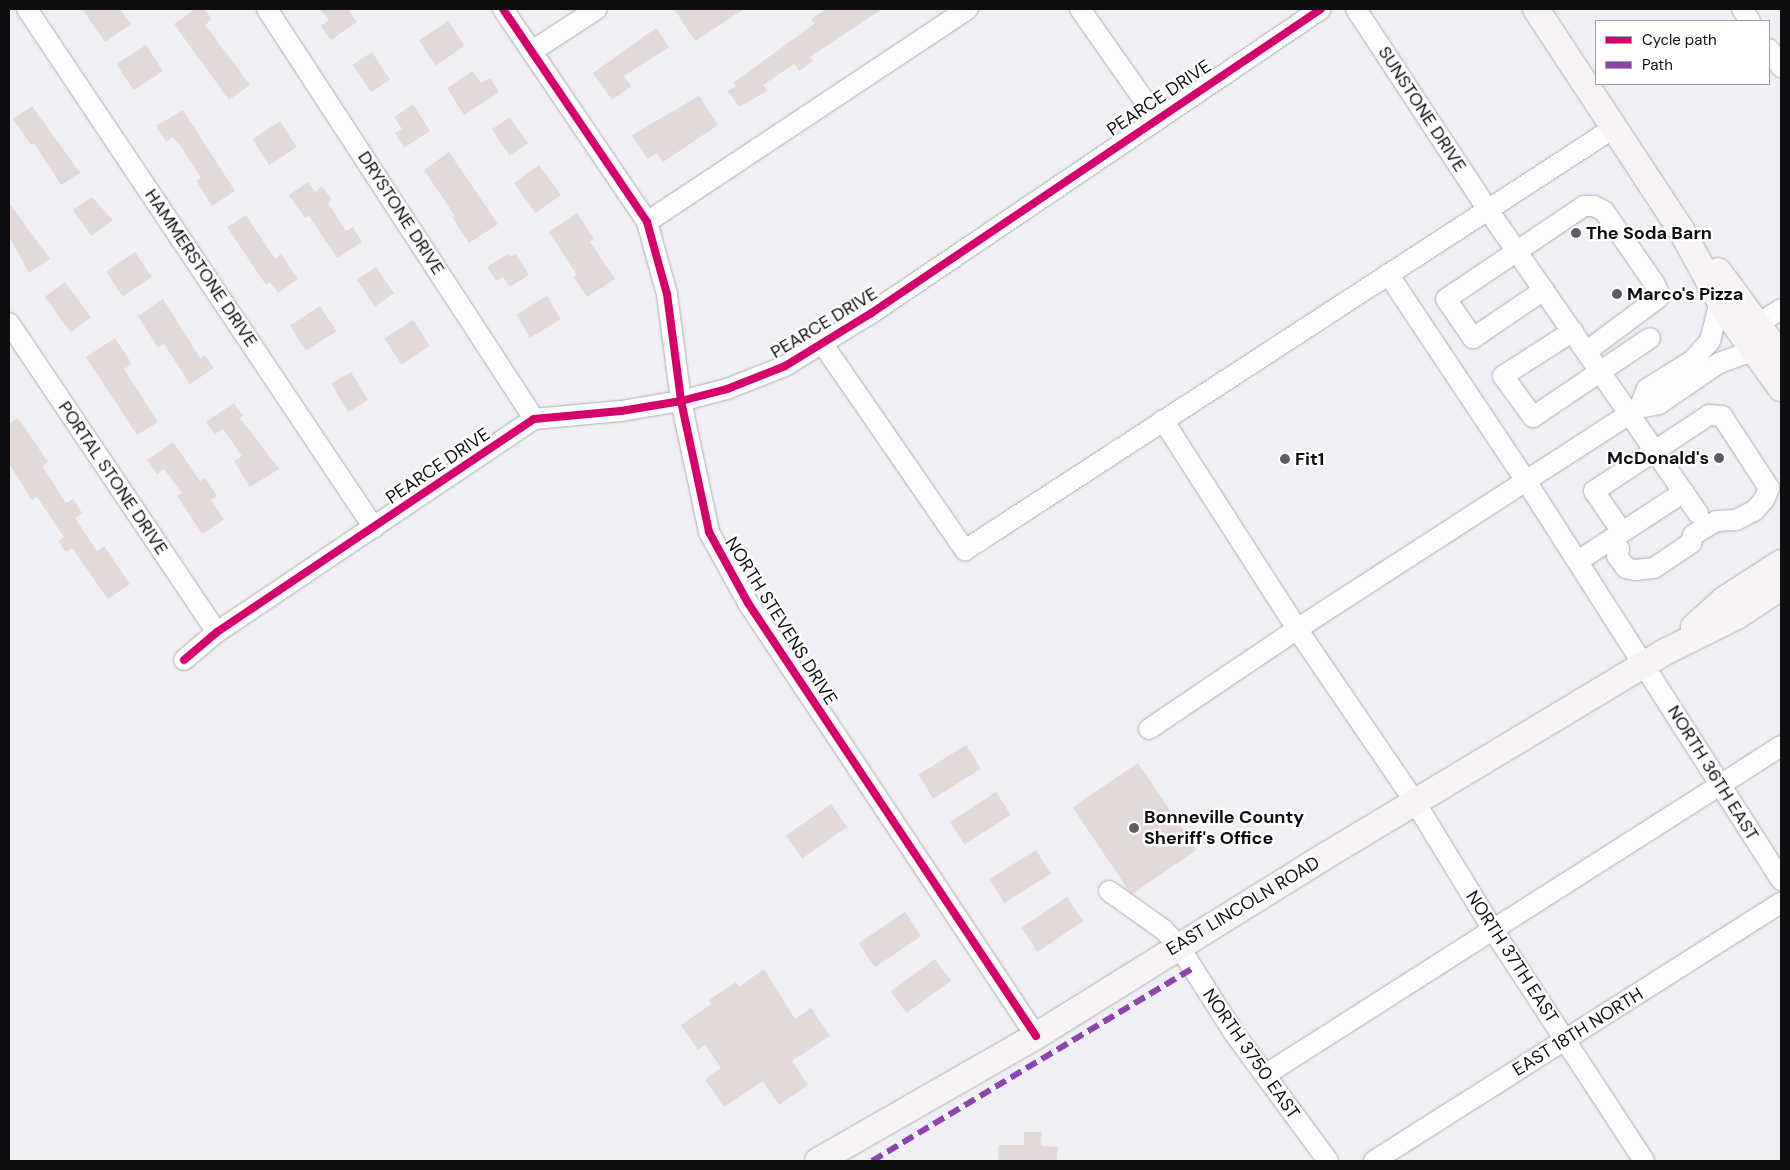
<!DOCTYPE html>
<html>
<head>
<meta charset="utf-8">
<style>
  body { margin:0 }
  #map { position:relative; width:1790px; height:1170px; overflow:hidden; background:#f0eff5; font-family:"DM Sans",sans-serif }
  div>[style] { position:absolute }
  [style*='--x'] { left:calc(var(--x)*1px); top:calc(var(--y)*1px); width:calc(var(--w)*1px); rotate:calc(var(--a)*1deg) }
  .building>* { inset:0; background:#e2d9d8; transform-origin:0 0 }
  .roads { filter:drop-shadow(0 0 1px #adadb1) drop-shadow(0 0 1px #adadb1) }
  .minor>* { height:20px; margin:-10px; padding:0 10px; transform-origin:10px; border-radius:10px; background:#fdfdfe }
  .major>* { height:26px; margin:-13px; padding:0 13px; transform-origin:13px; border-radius:13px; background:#f7f3f5 }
  .quiet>* { height:6px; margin-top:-3px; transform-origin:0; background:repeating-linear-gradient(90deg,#8e44ad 0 12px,transparent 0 18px) }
  .cycleway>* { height:8px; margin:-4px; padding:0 4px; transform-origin:4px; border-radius:4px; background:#d6006c }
  .dots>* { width:14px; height:14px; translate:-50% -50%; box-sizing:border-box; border:2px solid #fff; border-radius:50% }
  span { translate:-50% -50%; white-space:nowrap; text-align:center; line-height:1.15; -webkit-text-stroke:4.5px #fff; paint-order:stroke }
  .street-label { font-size:18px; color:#0e0e11 }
  .poi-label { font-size:18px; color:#0e0e11; font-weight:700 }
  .left { translate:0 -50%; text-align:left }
  .right { translate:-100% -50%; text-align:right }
  .frame { position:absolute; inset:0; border:10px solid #0e0e11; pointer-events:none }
  .legend { position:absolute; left:1595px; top:20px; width:175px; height:65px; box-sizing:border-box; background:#fff; border:1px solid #9f9fa0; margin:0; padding:6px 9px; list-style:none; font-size:15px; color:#0e0e11 }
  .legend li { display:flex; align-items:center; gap:10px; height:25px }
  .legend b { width:25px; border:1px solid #9f9fa0 }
</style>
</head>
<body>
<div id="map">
  <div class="building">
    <i style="clip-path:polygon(82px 9px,120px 9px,131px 24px,105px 42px)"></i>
    <i style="clip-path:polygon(195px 9px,204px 9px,212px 19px,205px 25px,250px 85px,229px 100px,174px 24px)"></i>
    <i style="clip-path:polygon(320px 9px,348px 9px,357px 22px,331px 40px,321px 26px,329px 20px)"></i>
    <i style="clip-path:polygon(674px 9px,744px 9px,695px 41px)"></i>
    <i style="clip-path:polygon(826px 9px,882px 9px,810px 57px,813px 61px,799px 71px,794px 64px,763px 85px,767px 91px,739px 107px,728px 91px,736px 86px,733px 83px,814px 24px,811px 19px)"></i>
    <i style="left:448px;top:21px;width:30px;height:35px;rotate:56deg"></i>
    <i style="clip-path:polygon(656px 28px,669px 47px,624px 76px,631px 86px,612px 100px,593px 73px)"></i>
    <i style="left:146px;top:45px;width:31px;height:35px;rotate:57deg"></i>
    <i style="left:372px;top:52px;width:33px;height:23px;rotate:57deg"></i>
    <i style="clip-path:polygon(473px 71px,481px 83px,490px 78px,499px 92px,464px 115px,447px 88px)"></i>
    <i style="clip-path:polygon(699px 96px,718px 125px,663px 162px,657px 153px,647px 159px,632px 135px)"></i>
    <i style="clip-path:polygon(413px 104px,430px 131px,404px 148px,395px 133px,402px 129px,394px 117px)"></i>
    <i style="clip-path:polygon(32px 106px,80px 173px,61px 185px,34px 143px,31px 145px,13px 119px)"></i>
    <i style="clip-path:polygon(183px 110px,235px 191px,212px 206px,196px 181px,201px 178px,182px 148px,173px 137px,166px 142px,156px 126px)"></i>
    <i style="left:510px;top:117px;width:32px;height:22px;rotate:56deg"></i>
    <i style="left:280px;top:121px;width:31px;height:33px;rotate:57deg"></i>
    <i style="clip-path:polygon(449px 152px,498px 224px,469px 243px,452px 217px,455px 216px,424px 170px)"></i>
    <i style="left:539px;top:165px;width:37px;height:31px;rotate:54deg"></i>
    <i style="clip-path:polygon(308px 182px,315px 192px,322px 186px,332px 200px,328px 203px,346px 231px,353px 227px,362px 242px,337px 258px,309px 216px,305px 218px,289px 195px)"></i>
    <i style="clip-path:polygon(92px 197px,113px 220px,91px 236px,73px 210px)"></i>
    <i style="clip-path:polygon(9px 203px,50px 259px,29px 273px,9px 236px)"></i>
    <i style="clip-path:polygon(577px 213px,594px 239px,590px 242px,615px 279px,587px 297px,574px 277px,577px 275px,549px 232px)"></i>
    <i style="clip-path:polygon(246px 215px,275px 259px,281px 254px,298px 279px,278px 293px,270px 282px,266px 285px,227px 227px)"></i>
    <i style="left:135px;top:252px;width:30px;height:35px;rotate:56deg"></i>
    <i style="clip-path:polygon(508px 254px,510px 257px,516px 254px,529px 275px,510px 287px,503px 277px,496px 281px,487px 267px)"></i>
    <i style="left:376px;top:267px;width:32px;height:23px;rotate:56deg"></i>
    <i style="left:65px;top:282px;width:44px;height:25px;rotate:54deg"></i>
    <i style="left:547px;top:296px;width:27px;height:36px;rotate:59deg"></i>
    <i style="clip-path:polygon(163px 299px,200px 358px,205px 355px,214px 368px,190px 384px,164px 344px,158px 348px,138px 316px)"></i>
    <i style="left:320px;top:306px;width:30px;height:36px;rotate:57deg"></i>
    <i style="left:413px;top:320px;width:31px;height:34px;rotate:57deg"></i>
    <i style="clip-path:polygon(115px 338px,132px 364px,124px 369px,158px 422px,137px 435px,86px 357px)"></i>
    <i style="left:351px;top:372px;width:33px;height:23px;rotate:59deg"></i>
    <i style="clip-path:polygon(234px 403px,243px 416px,240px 418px,279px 469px,250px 487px,234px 461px,242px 456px,223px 429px,215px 434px,206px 422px)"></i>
    <i style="clip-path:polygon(18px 418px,48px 462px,42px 466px,66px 503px,73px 499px,82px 513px,75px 518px,97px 551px,104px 546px,130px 584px,108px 599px,72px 548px,66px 552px,58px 541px,64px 537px,37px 497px,32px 500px,9px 464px,9px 424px)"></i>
    <i style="clip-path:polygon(173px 442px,200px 481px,205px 478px,217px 496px,211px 500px,224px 520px,202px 534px,177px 496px,182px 493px,164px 469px,157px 474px,147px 460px)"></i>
    <i style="left:966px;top:745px;width:28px;height:56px;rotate:58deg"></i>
    <i style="left:1138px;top:763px;width:105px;height:79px;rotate:56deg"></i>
    <i style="left:996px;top:792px;width:27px;height:55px;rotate:57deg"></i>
    <i style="left:831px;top:804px;width:28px;height:55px;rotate:55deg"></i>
    <i style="left:1036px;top:850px;width:28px;height:55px;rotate:58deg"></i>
    <i style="left:1067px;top:897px;width:29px;height:55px;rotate:56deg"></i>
    <i style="left:905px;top:912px;width:29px;height:56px;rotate:56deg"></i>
    <i style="left:935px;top:959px;width:27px;height:55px;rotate:54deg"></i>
    <i style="clip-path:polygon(764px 969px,795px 1019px,811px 1008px,830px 1036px,792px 1061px,808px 1085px,779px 1105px,763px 1081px,724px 1107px,705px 1079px,721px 1068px,705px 1045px,698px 1050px,681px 1025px,711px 1004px,709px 1000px,736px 982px,739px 987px)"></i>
    <i style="clip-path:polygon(1024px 1132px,1042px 1132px,1041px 1146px,1058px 1147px,1057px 1161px,998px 1161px,998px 1145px,1024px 1145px)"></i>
  </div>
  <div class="roads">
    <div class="minor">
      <i style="--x:27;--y:9;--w:624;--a:56.23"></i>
      <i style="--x:267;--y:9;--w:489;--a:56.9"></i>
      <i style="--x:503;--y:9;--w:257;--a:55.9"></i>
      <i style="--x:647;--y:222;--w:75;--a:74.5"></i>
      <i style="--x:667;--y:294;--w:108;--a:82.5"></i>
      <i style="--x:681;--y:401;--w:134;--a:77.9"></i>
      <i style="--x:709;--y:532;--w:81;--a:61.2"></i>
      <i style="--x:748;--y:603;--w:520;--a:56.37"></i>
      <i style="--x:1080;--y:9;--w:132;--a:54.9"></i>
      <i style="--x:1356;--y:9;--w:240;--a:56.7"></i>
      <i style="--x:1488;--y:210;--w:369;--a:55.3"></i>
      <i style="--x:1742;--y:9;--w:14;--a:56"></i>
      <i style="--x:1769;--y:49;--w:22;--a:56"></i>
      <i style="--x:532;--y:51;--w:77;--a:-32.9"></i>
      <i style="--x:647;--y:222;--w:385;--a:-33.6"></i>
      <i style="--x:1388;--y:274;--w:249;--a:56.3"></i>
      <i style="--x:1526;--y:481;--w:474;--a:57.4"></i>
      <i style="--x:1544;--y:290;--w:86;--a:145.9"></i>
      <i style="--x:1473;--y:338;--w:47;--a:-124.7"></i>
      <i style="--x:1446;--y:299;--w:166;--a:-34"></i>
      <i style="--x:1584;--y:206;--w:10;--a:0"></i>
      <i style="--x:1594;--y:206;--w:11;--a:27"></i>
      <i style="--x:1604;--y:211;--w:88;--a:55.2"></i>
      <i style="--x:1654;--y:283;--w:9;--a:63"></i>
      <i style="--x:1658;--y:291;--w:7;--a:90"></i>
      <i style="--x:1658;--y:298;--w:89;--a:143.3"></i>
      <i style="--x:9;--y:323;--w:372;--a:56.1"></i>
      <i style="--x:1758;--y:324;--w:27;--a:-33"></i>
      <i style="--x:1573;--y:331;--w:83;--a:147.3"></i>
      <i style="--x:1503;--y:376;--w:51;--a:53.8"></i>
      <i style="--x:1533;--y:417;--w:141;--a:-34"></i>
      <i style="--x:822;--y:343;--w:252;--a:55.4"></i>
      <i style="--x:965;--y:550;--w:776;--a:-33.05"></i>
      <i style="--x:1639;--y:408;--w:21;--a:-67"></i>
      <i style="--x:1647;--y:389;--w:54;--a:-32.2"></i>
      <i style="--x:1693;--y:360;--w:25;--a:-48"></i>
      <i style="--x:1710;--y:341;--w:41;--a:-76"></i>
      <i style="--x:1163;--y:420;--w:248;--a:57.3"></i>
      <i style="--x:1297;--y:629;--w:407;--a:-32.9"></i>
      <i style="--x:1639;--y:408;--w:20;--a:-11"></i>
      <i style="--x:1659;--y:404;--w:73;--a:-34.3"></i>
      <i style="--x:1719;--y:363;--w:37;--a:-20"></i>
      <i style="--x:1612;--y:539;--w:12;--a:55"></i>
      <i style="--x:1619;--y:549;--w:7;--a:106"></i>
      <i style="--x:1617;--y:556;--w:15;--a:53"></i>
      <i style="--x:1626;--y:568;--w:9;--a:13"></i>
      <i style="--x:1635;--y:570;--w:19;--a:-6"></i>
      <i style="--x:1654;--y:568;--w:45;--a:-34"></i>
      <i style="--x:1691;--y:543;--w:8;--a:-76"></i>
      <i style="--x:1693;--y:535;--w:27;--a:-31"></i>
      <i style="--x:1716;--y:521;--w:20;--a:-3"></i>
      <i style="--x:1736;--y:520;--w:20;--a:-27"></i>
      <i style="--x:1754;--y:511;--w:15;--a:-48"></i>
      <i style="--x:1764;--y:500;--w:13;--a:-67"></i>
      <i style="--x:1769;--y:488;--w:86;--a:-123.1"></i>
      <i style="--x:1722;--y:416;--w:13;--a:-176"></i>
      <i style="--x:1709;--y:415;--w:138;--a:146.5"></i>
      <i style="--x:1594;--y:491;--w:50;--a:55.7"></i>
      <i style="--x:1578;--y:561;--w:126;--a:-33.1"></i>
      <i style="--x:184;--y:660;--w:43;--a:-40.3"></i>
      <i style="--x:217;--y:632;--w:382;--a:-33.9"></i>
      <i style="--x:534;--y:419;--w:87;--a:-5.3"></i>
      <i style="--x:621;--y:411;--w:61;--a:-9.5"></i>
      <i style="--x:681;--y:401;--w:48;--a:-14.6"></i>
      <i style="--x:727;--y:389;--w:62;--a:-21.6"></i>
      <i style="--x:785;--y:366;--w:100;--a:-31.5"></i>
      <i style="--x:870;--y:314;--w:544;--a:-34.07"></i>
      <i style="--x:1149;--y:729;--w:179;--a:-34"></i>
      <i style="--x:1297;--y:629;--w:209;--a:55.7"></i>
      <i style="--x:1415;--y:802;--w:150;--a:58.6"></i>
      <i style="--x:1493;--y:930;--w:276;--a:56.8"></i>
      <i style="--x:1109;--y:891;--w:67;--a:35.3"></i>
      <i style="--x:1164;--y:930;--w:21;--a:47"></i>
      <i style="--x:1178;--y:945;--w:104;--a:57.5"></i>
      <i style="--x:1234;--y:1033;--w:159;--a:53.7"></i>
      <i style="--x:1265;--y:1075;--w:612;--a:-32.52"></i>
      <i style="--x:1374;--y:1161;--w:482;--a:-32.4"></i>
    </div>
    <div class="major">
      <i style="--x:1536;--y:9;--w:262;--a:56.7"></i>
      <i style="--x:1680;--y:228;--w:96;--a:61.3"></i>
      <i style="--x:1726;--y:312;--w:94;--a:54.1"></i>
      <i style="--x:1718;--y:271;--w:106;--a:53.5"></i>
      <i style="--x:1694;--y:627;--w:40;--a:-42"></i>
      <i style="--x:1724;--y:600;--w:68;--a:-33"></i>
      <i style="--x:818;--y:1161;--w:251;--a:-29.8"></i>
      <i style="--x:1036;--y:1036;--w:343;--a:-31.9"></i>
      <i style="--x:1327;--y:855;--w:397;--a:-31"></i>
      <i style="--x:1667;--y:651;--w:78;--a:-26.6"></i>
      <i style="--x:1737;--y:616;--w:53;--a:-33.4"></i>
    </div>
  </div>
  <div class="quiet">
    <i style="--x:872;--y:1161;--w:373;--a:-31"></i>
  </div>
  <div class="cycleway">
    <i style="--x:503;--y:9;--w:257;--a:55.9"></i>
    <i style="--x:647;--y:222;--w:75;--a:74.5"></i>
    <i style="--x:667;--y:294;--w:108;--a:82.5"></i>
    <i style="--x:681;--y:401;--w:134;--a:77.9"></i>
    <i style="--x:709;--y:532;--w:81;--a:61.2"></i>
    <i style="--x:748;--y:603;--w:520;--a:56.37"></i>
    <i style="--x:184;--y:660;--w:43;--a:-40.3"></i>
    <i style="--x:217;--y:632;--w:382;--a:-33.9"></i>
    <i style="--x:534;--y:419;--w:87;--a:-5.3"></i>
    <i style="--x:621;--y:411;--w:61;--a:-9.5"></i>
    <i style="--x:681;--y:401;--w:48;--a:-14.6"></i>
    <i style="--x:727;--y:389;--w:62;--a:-21.6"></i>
    <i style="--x:785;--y:366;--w:100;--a:-31.5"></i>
    <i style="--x:870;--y:314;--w:544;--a:-34.07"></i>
  </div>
  <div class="dots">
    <i style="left:1576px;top:233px;background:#5d5d61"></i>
    <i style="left:1617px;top:294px;background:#5d5d61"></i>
    <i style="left:1719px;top:458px;background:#5d5d61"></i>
    <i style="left:1285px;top:459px;background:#5d5d61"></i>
    <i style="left:1134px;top:828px;background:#5d5d61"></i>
  </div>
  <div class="street-label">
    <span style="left:1159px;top:98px;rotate:-34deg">PEARCE DRIVE</span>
    <span style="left:1422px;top:109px;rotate:57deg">SUNSTONE DRIVE</span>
    <span style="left:401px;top:213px;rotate:57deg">DRYSTONE DRIVE</span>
    <span style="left:201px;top:268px;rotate:56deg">HAMMERSTONE DRIVE</span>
    <span style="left:824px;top:323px;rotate:-31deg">PEARCE DRIVE</span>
    <span style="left:438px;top:466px;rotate:-34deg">PEARCE DRIVE</span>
    <span style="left:113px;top:478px;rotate:56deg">PORTAL STONE DRIVE</span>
    <span style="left:781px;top:621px;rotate:58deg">NORTH STEVENS DRIVE</span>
    <span style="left:1713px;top:773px;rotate:58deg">NORTH 36TH EAST</span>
    <span style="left:1243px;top:906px;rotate:-31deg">EAST LINCOLN ROAD</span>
    <span style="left:1512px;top:957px;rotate:57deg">NORTH 37TH EAST</span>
    <span style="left:1578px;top:1032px;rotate:-32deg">EAST 18TH NORTH</span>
    <span style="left:1251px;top:1054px;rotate:55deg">NORTH 3750 EAST</span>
  </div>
  <div class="poi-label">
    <span class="left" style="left:1586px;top:233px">The Soda Barn</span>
    <span class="left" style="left:1627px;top:294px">Marco's Pizza</span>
    <span class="right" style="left:1709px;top:458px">McDonald's</span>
    <span class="left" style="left:1295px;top:459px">Fit1</span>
    <span class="left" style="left:1144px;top:828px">Bonneville County<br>Sheriff's Office</span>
  </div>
  <div class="frame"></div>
  <ul class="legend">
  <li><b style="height:6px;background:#d6006c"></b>Cycle path</li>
  <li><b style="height:6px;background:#8e44ad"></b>Path</li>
  </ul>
</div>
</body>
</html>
